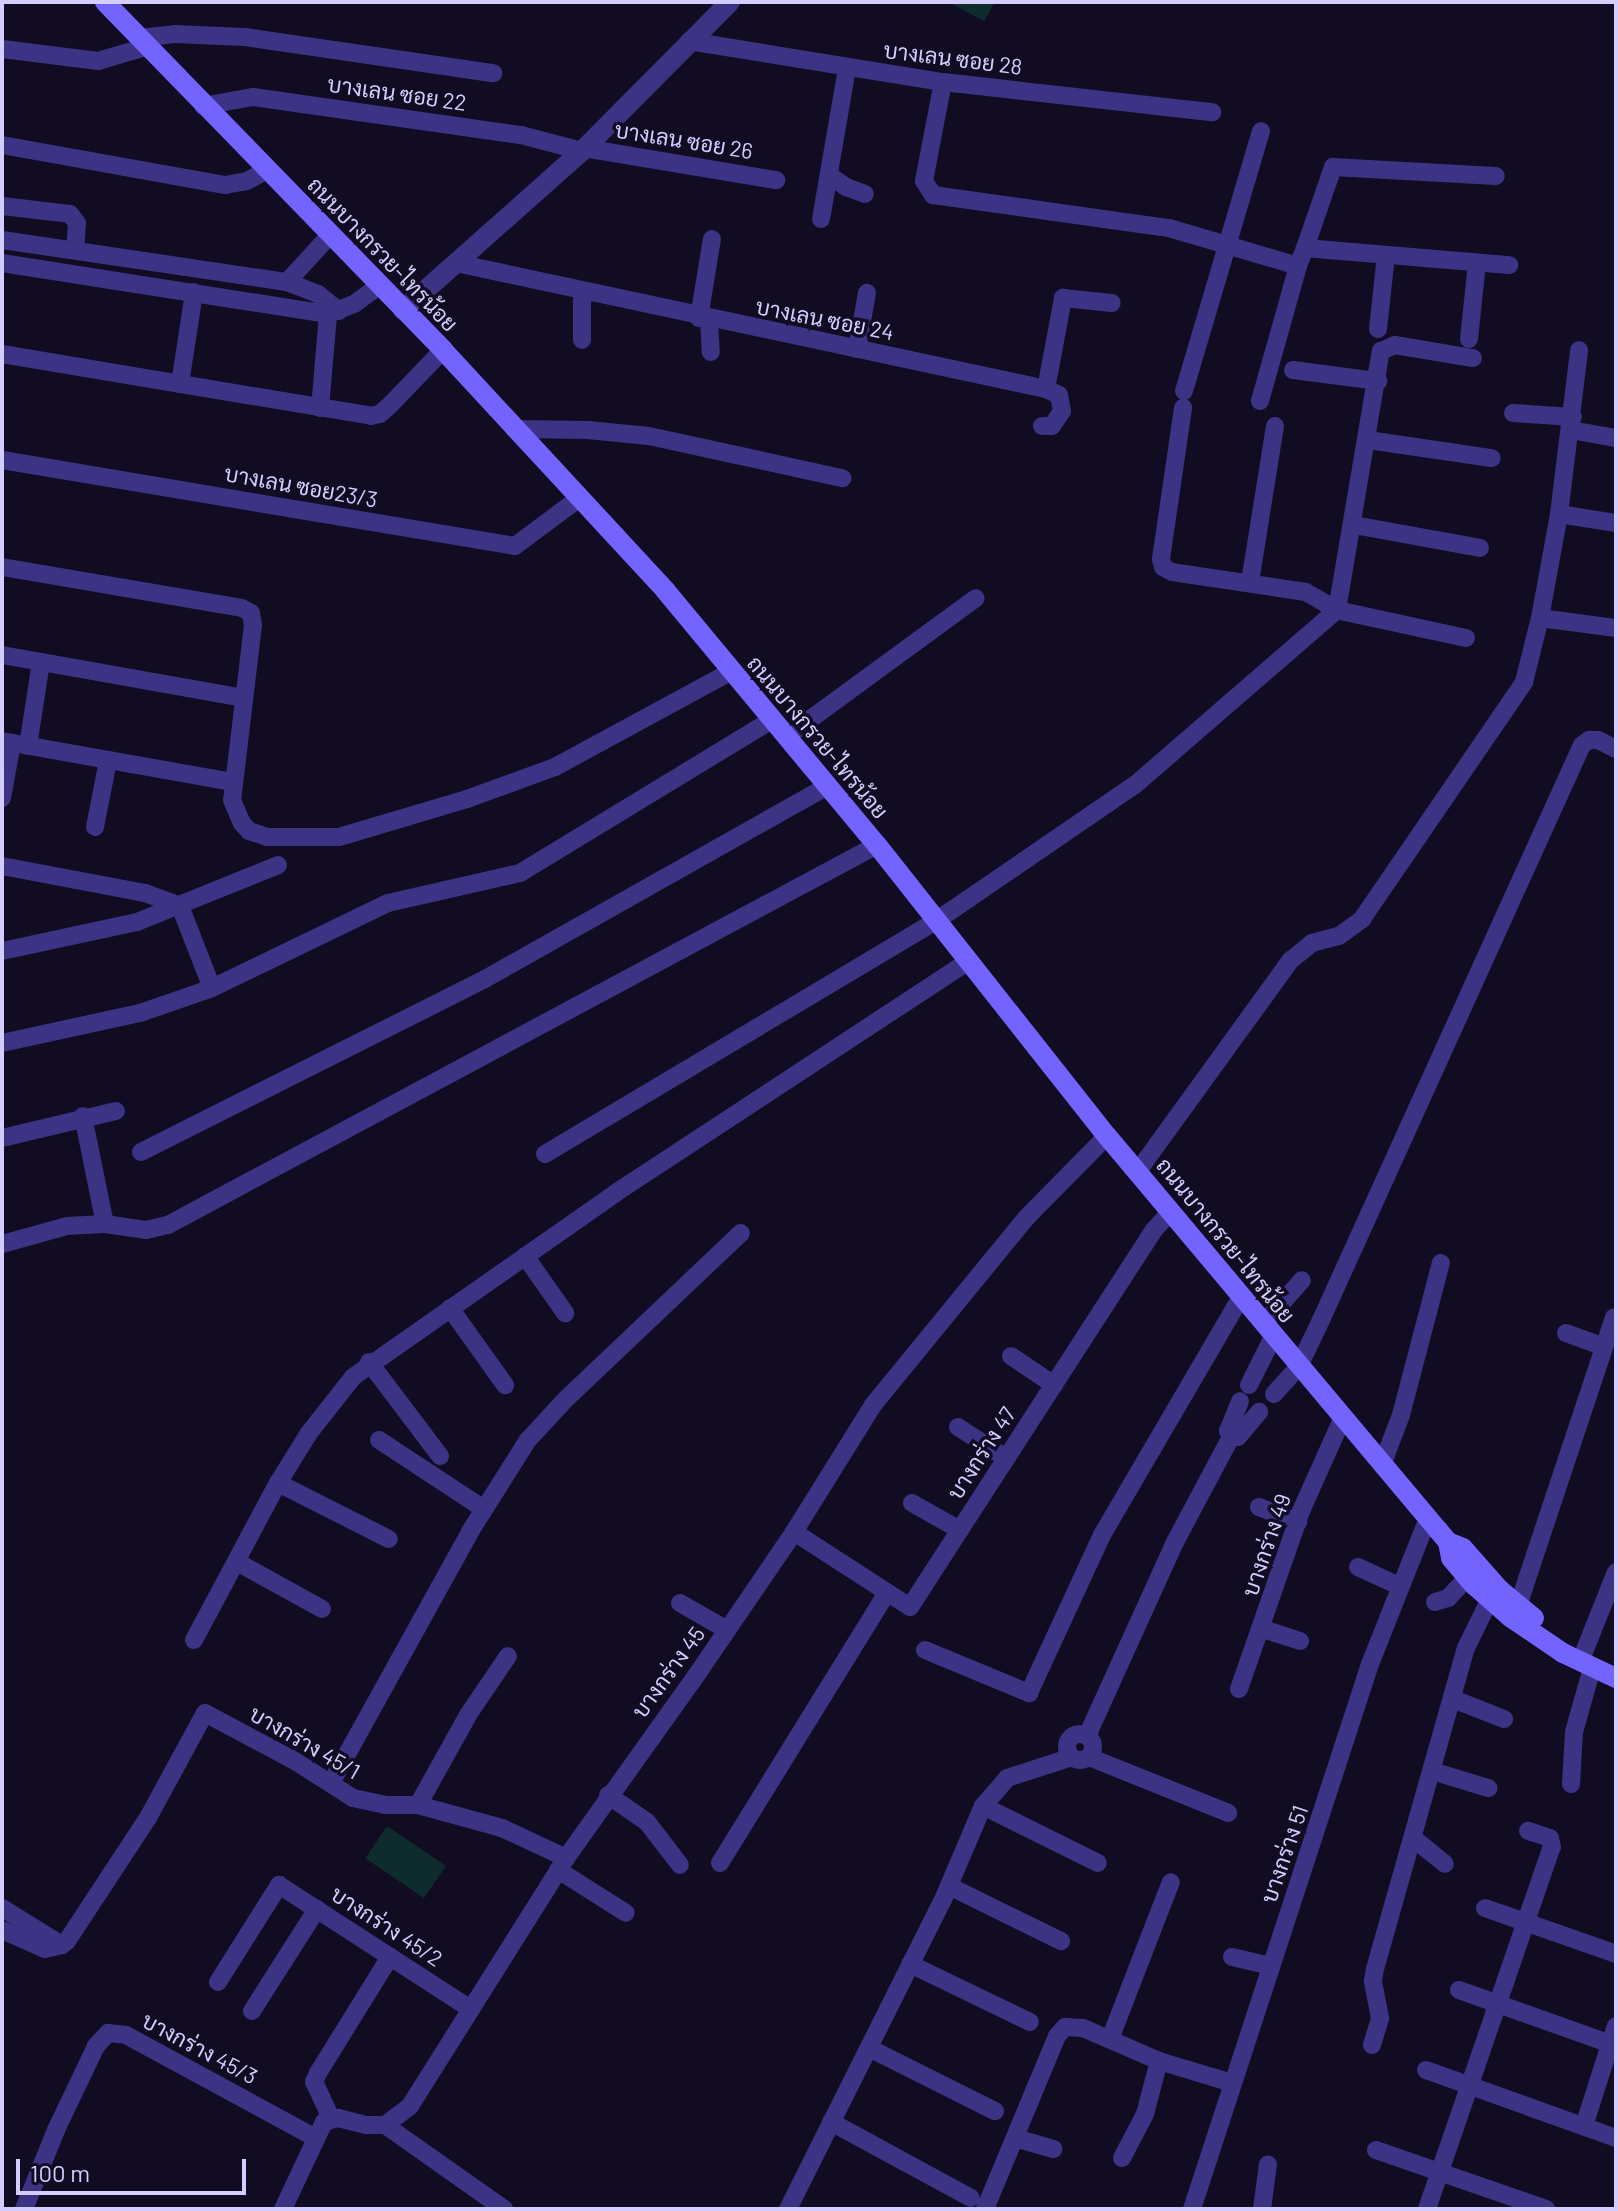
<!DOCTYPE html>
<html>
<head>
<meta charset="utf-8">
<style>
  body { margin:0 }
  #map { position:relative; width:1618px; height:2211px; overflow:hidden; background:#110c22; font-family:Barlow,Sarabun,sans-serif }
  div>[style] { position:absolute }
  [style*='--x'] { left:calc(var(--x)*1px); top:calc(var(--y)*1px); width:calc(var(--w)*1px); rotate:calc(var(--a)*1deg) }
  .green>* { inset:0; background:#0e2b2d; transform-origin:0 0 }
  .minor>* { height:18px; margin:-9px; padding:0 9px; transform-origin:9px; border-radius:9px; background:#3c3385 }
  .minor>.ring { margin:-9px; padding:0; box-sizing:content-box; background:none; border:18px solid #3c3385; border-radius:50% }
  .tertiary>* { height:20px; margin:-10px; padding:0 10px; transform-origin:10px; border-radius:10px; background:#3c3385 }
  .secondary>* { height:20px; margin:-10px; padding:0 10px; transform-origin:10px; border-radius:10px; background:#7364ff }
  span { translate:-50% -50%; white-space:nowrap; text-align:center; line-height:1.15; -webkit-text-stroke:7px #110c22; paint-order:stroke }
  .street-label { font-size:22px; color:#d6cdff }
  .frame { position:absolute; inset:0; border:4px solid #d6cdff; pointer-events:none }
  .scale { position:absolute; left:16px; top:2159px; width:230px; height:36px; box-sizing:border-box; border:4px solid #d6cdff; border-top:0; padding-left:10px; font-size:24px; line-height:28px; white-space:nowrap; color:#d6cdff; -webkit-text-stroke:6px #110c22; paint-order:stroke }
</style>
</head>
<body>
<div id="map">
  <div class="green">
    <i style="clip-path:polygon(948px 2px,995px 2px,984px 21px)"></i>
    <i style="left:387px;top:1826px;width:71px;height:39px;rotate:34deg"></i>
  </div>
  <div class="minor">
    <i style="--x:138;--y:38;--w:37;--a:-6"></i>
    <i style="--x:175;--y:34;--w:70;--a:2.5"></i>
    <i style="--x:245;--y:37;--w:251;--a:8.3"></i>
    <i style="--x:689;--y:41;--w:257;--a:9.2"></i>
    <i style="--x:943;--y:82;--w:271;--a:6.4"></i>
    <i style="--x:2;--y:49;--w:97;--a:7.1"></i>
    <i style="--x:98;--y:61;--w:50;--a:-16.3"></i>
    <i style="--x:943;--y:82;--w:101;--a:100.9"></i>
    <i style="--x:924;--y:181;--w:17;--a:57"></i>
    <i style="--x:933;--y:195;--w:238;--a:8"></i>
    <i style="--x:1169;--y:228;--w:134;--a:16.4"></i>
    <i style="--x:1298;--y:266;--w:19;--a:-69"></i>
    <i style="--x:1305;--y:248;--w:205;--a:4.8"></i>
    <i style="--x:203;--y:106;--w:51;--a:-10.2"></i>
    <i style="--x:253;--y:97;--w:271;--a:8.1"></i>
    <i style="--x:521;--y:135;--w:63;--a:14.7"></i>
    <i style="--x:2;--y:145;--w:227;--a:10.2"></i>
    <i style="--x:225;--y:185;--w:22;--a:-10"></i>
    <i style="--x:247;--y:181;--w:23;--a:-29"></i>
    <i style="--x:584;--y:148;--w:195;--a:9.5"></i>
    <i style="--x:829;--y:175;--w:21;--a:35"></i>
    <i style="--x:846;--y:187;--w:20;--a:20"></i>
    <i style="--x:2;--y:206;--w:68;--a:6.7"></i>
    <i style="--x:70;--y:214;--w:11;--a:52"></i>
    <i style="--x:77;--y:223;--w:26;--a:94"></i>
    <i style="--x:821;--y:219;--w:153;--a:-80.2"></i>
    <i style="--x:2;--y:240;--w:288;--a:8.4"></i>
    <i style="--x:287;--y:282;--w:33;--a:21"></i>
    <i style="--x:318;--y:294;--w:27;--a:39"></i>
    <i style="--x:1305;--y:248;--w:86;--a:-70.9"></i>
    <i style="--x:1333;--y:167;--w:163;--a:3.2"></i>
    <i style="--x:2;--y:263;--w:330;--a:8.9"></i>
    <i style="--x:328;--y:314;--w:28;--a:-21"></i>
    <i style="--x:354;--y:304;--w:31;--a:-36"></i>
    <i style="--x:456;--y:263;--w:603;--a:12.05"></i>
    <i style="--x:1046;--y:389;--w:93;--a:-79.4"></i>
    <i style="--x:1063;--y:298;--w:49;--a:5.8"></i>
    <i style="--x:287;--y:282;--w:64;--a:-47.5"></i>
    <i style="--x:582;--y:292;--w:48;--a:90"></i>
    <i style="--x:699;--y:318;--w:80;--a:-80.7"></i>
    <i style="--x:709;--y:319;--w:33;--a:87"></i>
    <i style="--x:1378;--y:329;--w:74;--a:-83.8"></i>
    <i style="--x:1469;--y:339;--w:76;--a:-84"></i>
    <i style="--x:857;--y:349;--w:57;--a:-79.9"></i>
    <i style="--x:2;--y:354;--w:374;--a:9.5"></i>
    <i style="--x:371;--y:416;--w:9;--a:-13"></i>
    <i style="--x:380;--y:414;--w:15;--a:-42"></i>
    <i style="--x:391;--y:404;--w:75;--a:-46.1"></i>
    <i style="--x:1293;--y:370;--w:86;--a:7.4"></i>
    <i style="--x:180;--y:384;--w:93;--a:-81.3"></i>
    <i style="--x:1184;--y:391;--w:271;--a:-73.5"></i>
    <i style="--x:1260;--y:401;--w:140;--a:-74.3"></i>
    <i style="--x:320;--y:408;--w:94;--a:-85.1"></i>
    <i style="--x:1513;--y:413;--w:60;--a:3.8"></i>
    <i style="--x:1042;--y:426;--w:10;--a:0"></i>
    <i style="--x:1052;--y:426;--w:18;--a:-56"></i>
    <i style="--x:1062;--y:411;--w:16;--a:-101"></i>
    <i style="--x:1059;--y:395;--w:14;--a:-155"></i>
    <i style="--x:514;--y:429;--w:74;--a:0.8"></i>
    <i style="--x:588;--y:430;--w:61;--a:5.6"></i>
    <i style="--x:649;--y:436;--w:198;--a:12.3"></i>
    <i style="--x:1571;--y:430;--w:46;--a:10.1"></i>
    <i style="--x:1368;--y:440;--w:125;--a:8.3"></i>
    <i style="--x:2;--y:460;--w:520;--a:9.52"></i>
    <i style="--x:515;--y:546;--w:79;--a:-36.7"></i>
    <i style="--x:1559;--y:514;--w:58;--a:9"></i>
    <i style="--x:1354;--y:525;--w:128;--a:10.3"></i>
    <i style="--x:2;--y:567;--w:243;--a:9.7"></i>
    <i style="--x:242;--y:608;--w:10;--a:29"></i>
    <i style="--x:251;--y:613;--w:12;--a:81"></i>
    <i style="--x:253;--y:625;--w:176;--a:96.8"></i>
    <i style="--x:232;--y:800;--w:25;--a:67"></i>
    <i style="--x:242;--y:823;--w:11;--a:49"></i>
    <i style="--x:249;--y:831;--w:19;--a:18"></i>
    <i style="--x:267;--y:837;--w:72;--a:0"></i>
    <i style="--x:339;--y:837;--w:134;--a:-16.5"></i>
    <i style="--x:467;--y:799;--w:94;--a:-20"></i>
    <i style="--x:555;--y:767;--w:201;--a:-28.5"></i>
    <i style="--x:1250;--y:582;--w:158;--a:-80.9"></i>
    <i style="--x:1540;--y:618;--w:77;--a:7.5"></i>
    <i style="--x:1466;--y:638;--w:132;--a:-167.8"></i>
    <i style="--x:1337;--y:610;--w:263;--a:-80.4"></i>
    <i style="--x:1381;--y:351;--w:15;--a:-23"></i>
    <i style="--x:1395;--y:345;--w:79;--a:9.5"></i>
    <i style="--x:2;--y:655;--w:245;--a:10.1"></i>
    <i style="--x:786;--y:737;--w:235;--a:-36.2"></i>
    <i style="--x:2;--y:741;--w:235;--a:10.1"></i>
    <i style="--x:28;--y:746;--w:85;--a:-81.2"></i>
    <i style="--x:2;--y:798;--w:56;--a:-79.7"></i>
    <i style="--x:95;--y:827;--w:67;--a:-78.9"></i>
    <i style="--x:2;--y:866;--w:146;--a:10.7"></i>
    <i style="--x:145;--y:893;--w:37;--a:20"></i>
    <i style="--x:180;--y:906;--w:88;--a:68.7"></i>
    <i style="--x:2;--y:951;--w:138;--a:-12.1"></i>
    <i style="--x:137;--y:922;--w:152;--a:-22"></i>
    <i style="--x:2;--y:1043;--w:141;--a:-12.3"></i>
    <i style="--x:140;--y:1013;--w:76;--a:-19.1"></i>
    <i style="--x:212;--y:988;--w:195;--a:-25.8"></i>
    <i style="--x:388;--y:903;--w:135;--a:-12.8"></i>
    <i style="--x:520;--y:873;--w:295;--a:-31.3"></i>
    <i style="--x:83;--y:1116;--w:110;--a:78.5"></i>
    <i style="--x:2;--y:1138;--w:117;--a:-13.3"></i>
    <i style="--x:141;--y:1152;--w:385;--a:-26.7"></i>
    <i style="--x:485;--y:979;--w:391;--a:-29.4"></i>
    <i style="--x:545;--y:1154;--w:455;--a:-30.8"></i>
    <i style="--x:936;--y:921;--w:242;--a:-34.4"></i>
    <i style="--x:1136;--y:784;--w:266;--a:-40.9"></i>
    <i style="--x:1337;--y:610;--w:36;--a:-150"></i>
    <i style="--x:1306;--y:592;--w:135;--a:-171.5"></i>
    <i style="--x:1172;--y:572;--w:10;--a:-151"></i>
    <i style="--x:1163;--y:567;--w:8;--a:-104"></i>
    <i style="--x:1161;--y:559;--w:153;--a:-81.7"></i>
    <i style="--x:1138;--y:1171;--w:261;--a:-54.1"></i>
    <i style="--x:1291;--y:960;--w:27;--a:-39"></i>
    <i style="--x:1312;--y:943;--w:28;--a:-15"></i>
    <i style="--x:1339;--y:936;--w:29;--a:-36"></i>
    <i style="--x:1362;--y:919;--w:287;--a:-55.6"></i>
    <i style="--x:1524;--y:682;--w:66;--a:-76"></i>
    <i style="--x:1540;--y:618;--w:106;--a:-79.6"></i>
    <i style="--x:1559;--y:514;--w:165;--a:-83"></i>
    <i style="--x:2;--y:1244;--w:67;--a:-15.5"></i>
    <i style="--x:67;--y:1226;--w:38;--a:-3"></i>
    <i style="--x:105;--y:1224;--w:41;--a:8.3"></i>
    <i style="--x:146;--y:1230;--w:23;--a:-13"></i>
    <i style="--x:168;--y:1225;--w:804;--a:-28.19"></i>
    <i style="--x:525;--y:1256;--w:70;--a:54.9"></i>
    <i style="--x:450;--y:1308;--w:95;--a:54.5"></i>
    <i style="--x:1264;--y:1323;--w:57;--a:-48.5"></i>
    <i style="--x:1566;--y:1333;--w:38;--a:20"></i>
    <i style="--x:1011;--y:1356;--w:52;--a:34"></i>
    <i style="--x:369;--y:1362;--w:118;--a:52.9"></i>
    <i style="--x:1249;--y:1385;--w:54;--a:-63.4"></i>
    <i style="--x:1274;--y:1394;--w:38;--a:-48"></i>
    <i style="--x:1299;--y:1366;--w:51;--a:-64.4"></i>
    <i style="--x:1321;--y:1320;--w:631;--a:-65.59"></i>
    <i style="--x:1582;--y:745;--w:9;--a:-36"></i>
    <i style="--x:1589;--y:740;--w:9;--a:0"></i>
    <i style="--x:1598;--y:740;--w:20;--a:27"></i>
    <i style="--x:958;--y:1427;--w:57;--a:32.9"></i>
    <i style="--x:1231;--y:1437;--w:7;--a:0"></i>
    <i style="--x:1238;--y:1437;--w:33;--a:-50"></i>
    <i style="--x:379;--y:1440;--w:126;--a:33.3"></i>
    <i style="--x:1382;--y:1465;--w:53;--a:-69.2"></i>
    <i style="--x:1401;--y:1415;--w:157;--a:-75.3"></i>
    <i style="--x:278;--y:1483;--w:124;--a:26.8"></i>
    <i style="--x:912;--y:1503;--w:55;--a:29.4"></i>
    <i style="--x:1259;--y:1507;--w:42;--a:21"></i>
    <i style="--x:794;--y:1532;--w:138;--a:32.9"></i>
    <i style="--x:910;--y:1607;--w:449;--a:-57.1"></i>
    <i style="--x:1154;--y:1230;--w:25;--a:-48"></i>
    <i style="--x:237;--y:1562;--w:97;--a:28.9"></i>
    <i style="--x:1358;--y:1567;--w:45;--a:24.9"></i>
    <i style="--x:1435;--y:1602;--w:14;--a:-17"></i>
    <i style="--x:1448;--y:1598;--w:28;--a:-46"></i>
    <i style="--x:680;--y:1603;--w:54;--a:29.9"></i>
    <i style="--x:1518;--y:1606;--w:304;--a:-71.6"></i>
    <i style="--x:1263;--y:1629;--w:39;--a:18"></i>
    <i style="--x:194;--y:1640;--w:178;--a:-61.9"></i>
    <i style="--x:278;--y:1483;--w:59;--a:-58.2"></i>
    <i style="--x:309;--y:1433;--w:71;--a:-51.8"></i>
    <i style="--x:353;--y:1377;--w:322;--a:-35"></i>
    <i style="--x:617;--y:1192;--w:421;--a:-33.3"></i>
    <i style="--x:925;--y:1650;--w:113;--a:22.5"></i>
    <i style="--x:1029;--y:1693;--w:174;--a:-65.2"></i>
    <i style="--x:1102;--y:1535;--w:276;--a:-59.7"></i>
    <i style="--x:1584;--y:1652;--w:86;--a:-68.2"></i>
    <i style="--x:1239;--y:1689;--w:188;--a:-70.8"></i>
    <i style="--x:1301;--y:1511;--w:103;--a:-65.9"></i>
    <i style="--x:1453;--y:1699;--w:55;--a:21.4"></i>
    <i class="ring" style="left:1067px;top:1734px;width:8px;height:8px"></i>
    <i style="--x:1087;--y:1736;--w:211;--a:-65.6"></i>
    <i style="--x:1174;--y:1544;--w:121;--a:-62"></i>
    <i style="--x:1231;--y:1437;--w:7;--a:-117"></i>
    <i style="--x:1228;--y:1431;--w:32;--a:-68"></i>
    <i style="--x:1089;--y:1757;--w:150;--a:21.9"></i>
    <i style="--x:1432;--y:1771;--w:59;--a:16.9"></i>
    <i style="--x:331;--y:1783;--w:289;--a:-61"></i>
    <i style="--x:471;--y:1530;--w:107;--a:-57.7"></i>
    <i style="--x:528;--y:1440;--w:56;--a:-47.2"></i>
    <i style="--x:566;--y:1399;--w:241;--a:-43.5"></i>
    <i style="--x:1571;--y:1784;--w:52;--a:-86.7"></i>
    <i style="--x:1574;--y:1732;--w:66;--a:-74.3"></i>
    <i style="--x:608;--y:1795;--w:47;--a:34.7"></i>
    <i style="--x:647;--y:1822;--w:54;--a:52.5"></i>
    <i style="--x:418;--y:1805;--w:103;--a:-60.9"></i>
    <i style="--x:468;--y:1715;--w:71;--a:-55.9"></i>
    <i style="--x:983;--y:1806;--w:128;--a:26.4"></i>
    <i style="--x:1413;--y:1838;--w:41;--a:39.1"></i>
    <i style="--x:720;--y:1863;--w:316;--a:-58.3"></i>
    <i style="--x:558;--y:1870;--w:80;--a:32.3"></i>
    <i style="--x:949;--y:1886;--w:125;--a:26.2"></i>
    <i style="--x:2;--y:1908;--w:70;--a:31.7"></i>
    <i style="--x:62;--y:1945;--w:6;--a:-39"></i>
    <i style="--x:67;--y:1941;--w:149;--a:-56.7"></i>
    <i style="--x:149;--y:1816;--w:117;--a:-61.5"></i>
    <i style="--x:205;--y:1713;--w:102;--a:28.1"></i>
    <i style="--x:295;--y:1761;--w:69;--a:32.5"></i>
    <i style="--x:353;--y:1798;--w:33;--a:12"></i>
    <i style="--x:385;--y:1805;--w:33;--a:0"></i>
    <i style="--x:418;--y:1805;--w:87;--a:15.3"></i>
    <i style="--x:502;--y:1828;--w:71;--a:25.1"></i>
    <i style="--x:1485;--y:1908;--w:139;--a:19.3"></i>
    <i style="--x:2;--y:1930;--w:47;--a:23.8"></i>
    <i style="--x:45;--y:1949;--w:17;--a:-13"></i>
    <i style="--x:1232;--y:1957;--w:40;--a:13"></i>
    <i style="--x:910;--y:1964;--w:133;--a:25.8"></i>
    <i style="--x:218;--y:1982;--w:115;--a:-57.8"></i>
    <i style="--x:279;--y:1885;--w:226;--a:32.9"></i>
    <i style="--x:1459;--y:1990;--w:167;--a:19.6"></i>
    <i style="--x:252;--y:2011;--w:121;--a:-57.5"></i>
    <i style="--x:1110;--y:2039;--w:168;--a:-68.8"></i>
    <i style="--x:1372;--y:2045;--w:28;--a:-73"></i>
    <i style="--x:1380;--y:2018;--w:38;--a:-101"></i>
    <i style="--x:1373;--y:1981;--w:12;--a:-81"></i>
    <i style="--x:1375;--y:1969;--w:334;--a:-74.2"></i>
    <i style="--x:1466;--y:1648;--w:52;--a:-63.9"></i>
    <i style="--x:869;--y:2048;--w:141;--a:26.6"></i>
    <i style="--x:1426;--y:2070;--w:202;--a:19.7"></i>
    <i style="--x:331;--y:2118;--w:40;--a:-115"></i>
    <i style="--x:314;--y:2082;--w:10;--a:-66"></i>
    <i style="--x:318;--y:2073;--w:137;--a:-58.2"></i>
    <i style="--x:831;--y:2122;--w:159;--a:28.5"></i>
    <i style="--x:385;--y:2125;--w:146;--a:35.2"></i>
    <i style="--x:1584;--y:2126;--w:105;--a:-72.3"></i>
    <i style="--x:1015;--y:2138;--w:40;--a:16"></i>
    <i style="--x:1376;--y:2150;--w:180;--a:19.1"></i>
    <i style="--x:1122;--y:2158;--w:50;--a:-62.4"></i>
    <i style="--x:1145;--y:2114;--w:55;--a:-75.2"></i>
    <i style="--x:24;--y:2209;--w:85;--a:-67.9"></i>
    <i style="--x:56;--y:2130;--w:93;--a:-64.5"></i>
    <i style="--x:96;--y:2046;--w:18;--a:-47"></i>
    <i style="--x:108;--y:2033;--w:18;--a:6"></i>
    <i style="--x:126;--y:2035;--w:214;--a:28.5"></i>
    <i style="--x:283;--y:2209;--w:96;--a:-64.8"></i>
    <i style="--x:324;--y:2122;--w:15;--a:-16"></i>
    <i style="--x:338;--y:2118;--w:29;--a:14"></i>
    <i style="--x:366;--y:2125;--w:19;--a:0"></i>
    <i style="--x:385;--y:2125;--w:31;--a:-37"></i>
    <i style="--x:410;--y:2106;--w:293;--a:-57.8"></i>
    <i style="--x:566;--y:1858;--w:234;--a:-54.5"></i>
    <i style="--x:702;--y:1667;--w:163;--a:-55.7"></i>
    <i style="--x:794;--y:1532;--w:150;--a:-58.1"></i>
    <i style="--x:873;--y:1405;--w:243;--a:-50.7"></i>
    <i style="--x:1027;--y:1217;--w:114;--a:-45.4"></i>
    <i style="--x:788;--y:2209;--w:343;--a:-63.4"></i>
    <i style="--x:942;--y:1902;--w:104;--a:-66.9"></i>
    <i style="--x:983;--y:1806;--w:37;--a:-49"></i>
    <i style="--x:1007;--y:1778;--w:68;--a:-17.9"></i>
    <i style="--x:985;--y:2209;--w:187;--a:-67.4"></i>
    <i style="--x:1057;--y:2036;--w:12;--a:-48"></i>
    <i style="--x:1065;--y:2027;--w:18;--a:3"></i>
    <i style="--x:1083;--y:2028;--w:83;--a:23.5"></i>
    <i style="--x:1159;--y:2061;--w:76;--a:16.8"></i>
    <i style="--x:1192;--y:2209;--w:573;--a:-71.91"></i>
    <i style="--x:1370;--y:1664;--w:157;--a:-68.3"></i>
    <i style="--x:1262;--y:2209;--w:45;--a:-82.4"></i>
    <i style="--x:1427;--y:2209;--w:383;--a:-71"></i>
    <i style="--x:1552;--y:1847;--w:9;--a:-103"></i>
    <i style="--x:1550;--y:1838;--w:23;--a:-162"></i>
  </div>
  <div class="tertiary">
    <i style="--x:403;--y:310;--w:239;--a:-41.6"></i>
    <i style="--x:582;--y:151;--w:210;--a:-45.2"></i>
  </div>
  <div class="secondary">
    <i style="--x:105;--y:2;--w:485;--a:45.8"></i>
    <i style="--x:443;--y:350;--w:327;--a:47.2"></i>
    <i style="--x:665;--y:590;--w:332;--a:50.3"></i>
    <i style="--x:877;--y:845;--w:371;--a:51.7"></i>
    <i style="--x:1107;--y:1136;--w:515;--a:49.97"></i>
    <i style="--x:1438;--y:1530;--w:16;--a:50"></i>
    <i style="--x:1448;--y:1542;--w:16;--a:79"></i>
    <i style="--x:1451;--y:1558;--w:35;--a:50"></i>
    <i style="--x:1474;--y:1585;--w:48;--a:41.6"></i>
    <i style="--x:1510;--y:1617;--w:64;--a:34.2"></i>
    <i style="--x:1563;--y:1653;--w:59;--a:25.3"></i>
    <i style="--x:1448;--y:1542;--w:16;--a:22"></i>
    <i style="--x:1463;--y:1548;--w:56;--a:48.6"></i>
    <i style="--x:1500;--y:1590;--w:44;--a:39.5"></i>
  </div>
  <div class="street-label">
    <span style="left:953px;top:58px;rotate:7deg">บางเลน ซอย 28</span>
    <span style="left:397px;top:93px;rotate:8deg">บางเลน ซอย 22</span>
    <span style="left:684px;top:140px;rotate:9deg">บางเลน ซอย 26</span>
    <span style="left:383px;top:254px;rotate:46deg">ถนนบางกรวย-ไทรน้อย</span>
    <span style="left:825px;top:319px;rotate:11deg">บางเลน ซอย 24</span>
    <span style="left:301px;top:486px;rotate:10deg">บางเลน ซอย23/3</span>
    <span style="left:818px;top:737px;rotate:50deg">ถนนบางกรวย-ไทรน้อย</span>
    <span style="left:1226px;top:1240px;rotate:51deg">ถนนบางกรวย-ไทรน้อย</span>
    <span style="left:981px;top:1453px;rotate:-57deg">บางกร่าง 47</span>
    <span style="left:1266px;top:1545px;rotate:-71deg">บางกร่าง 49</span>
    <span style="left:668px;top:1672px;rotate:-54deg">บางกร่าง 45</span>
    <span style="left:305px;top:1742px;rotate:30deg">บางกร่าง 45/1</span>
    <span style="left:1284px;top:1854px;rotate:-71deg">บางกร่าง 51</span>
    <span style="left:387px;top:1926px;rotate:33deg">บางกร่าง 45/2</span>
    <span style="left:200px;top:2048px;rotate:28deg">บางกร่าง 45/3</span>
  </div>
  <div class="frame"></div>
  <div class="scale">100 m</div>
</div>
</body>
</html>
